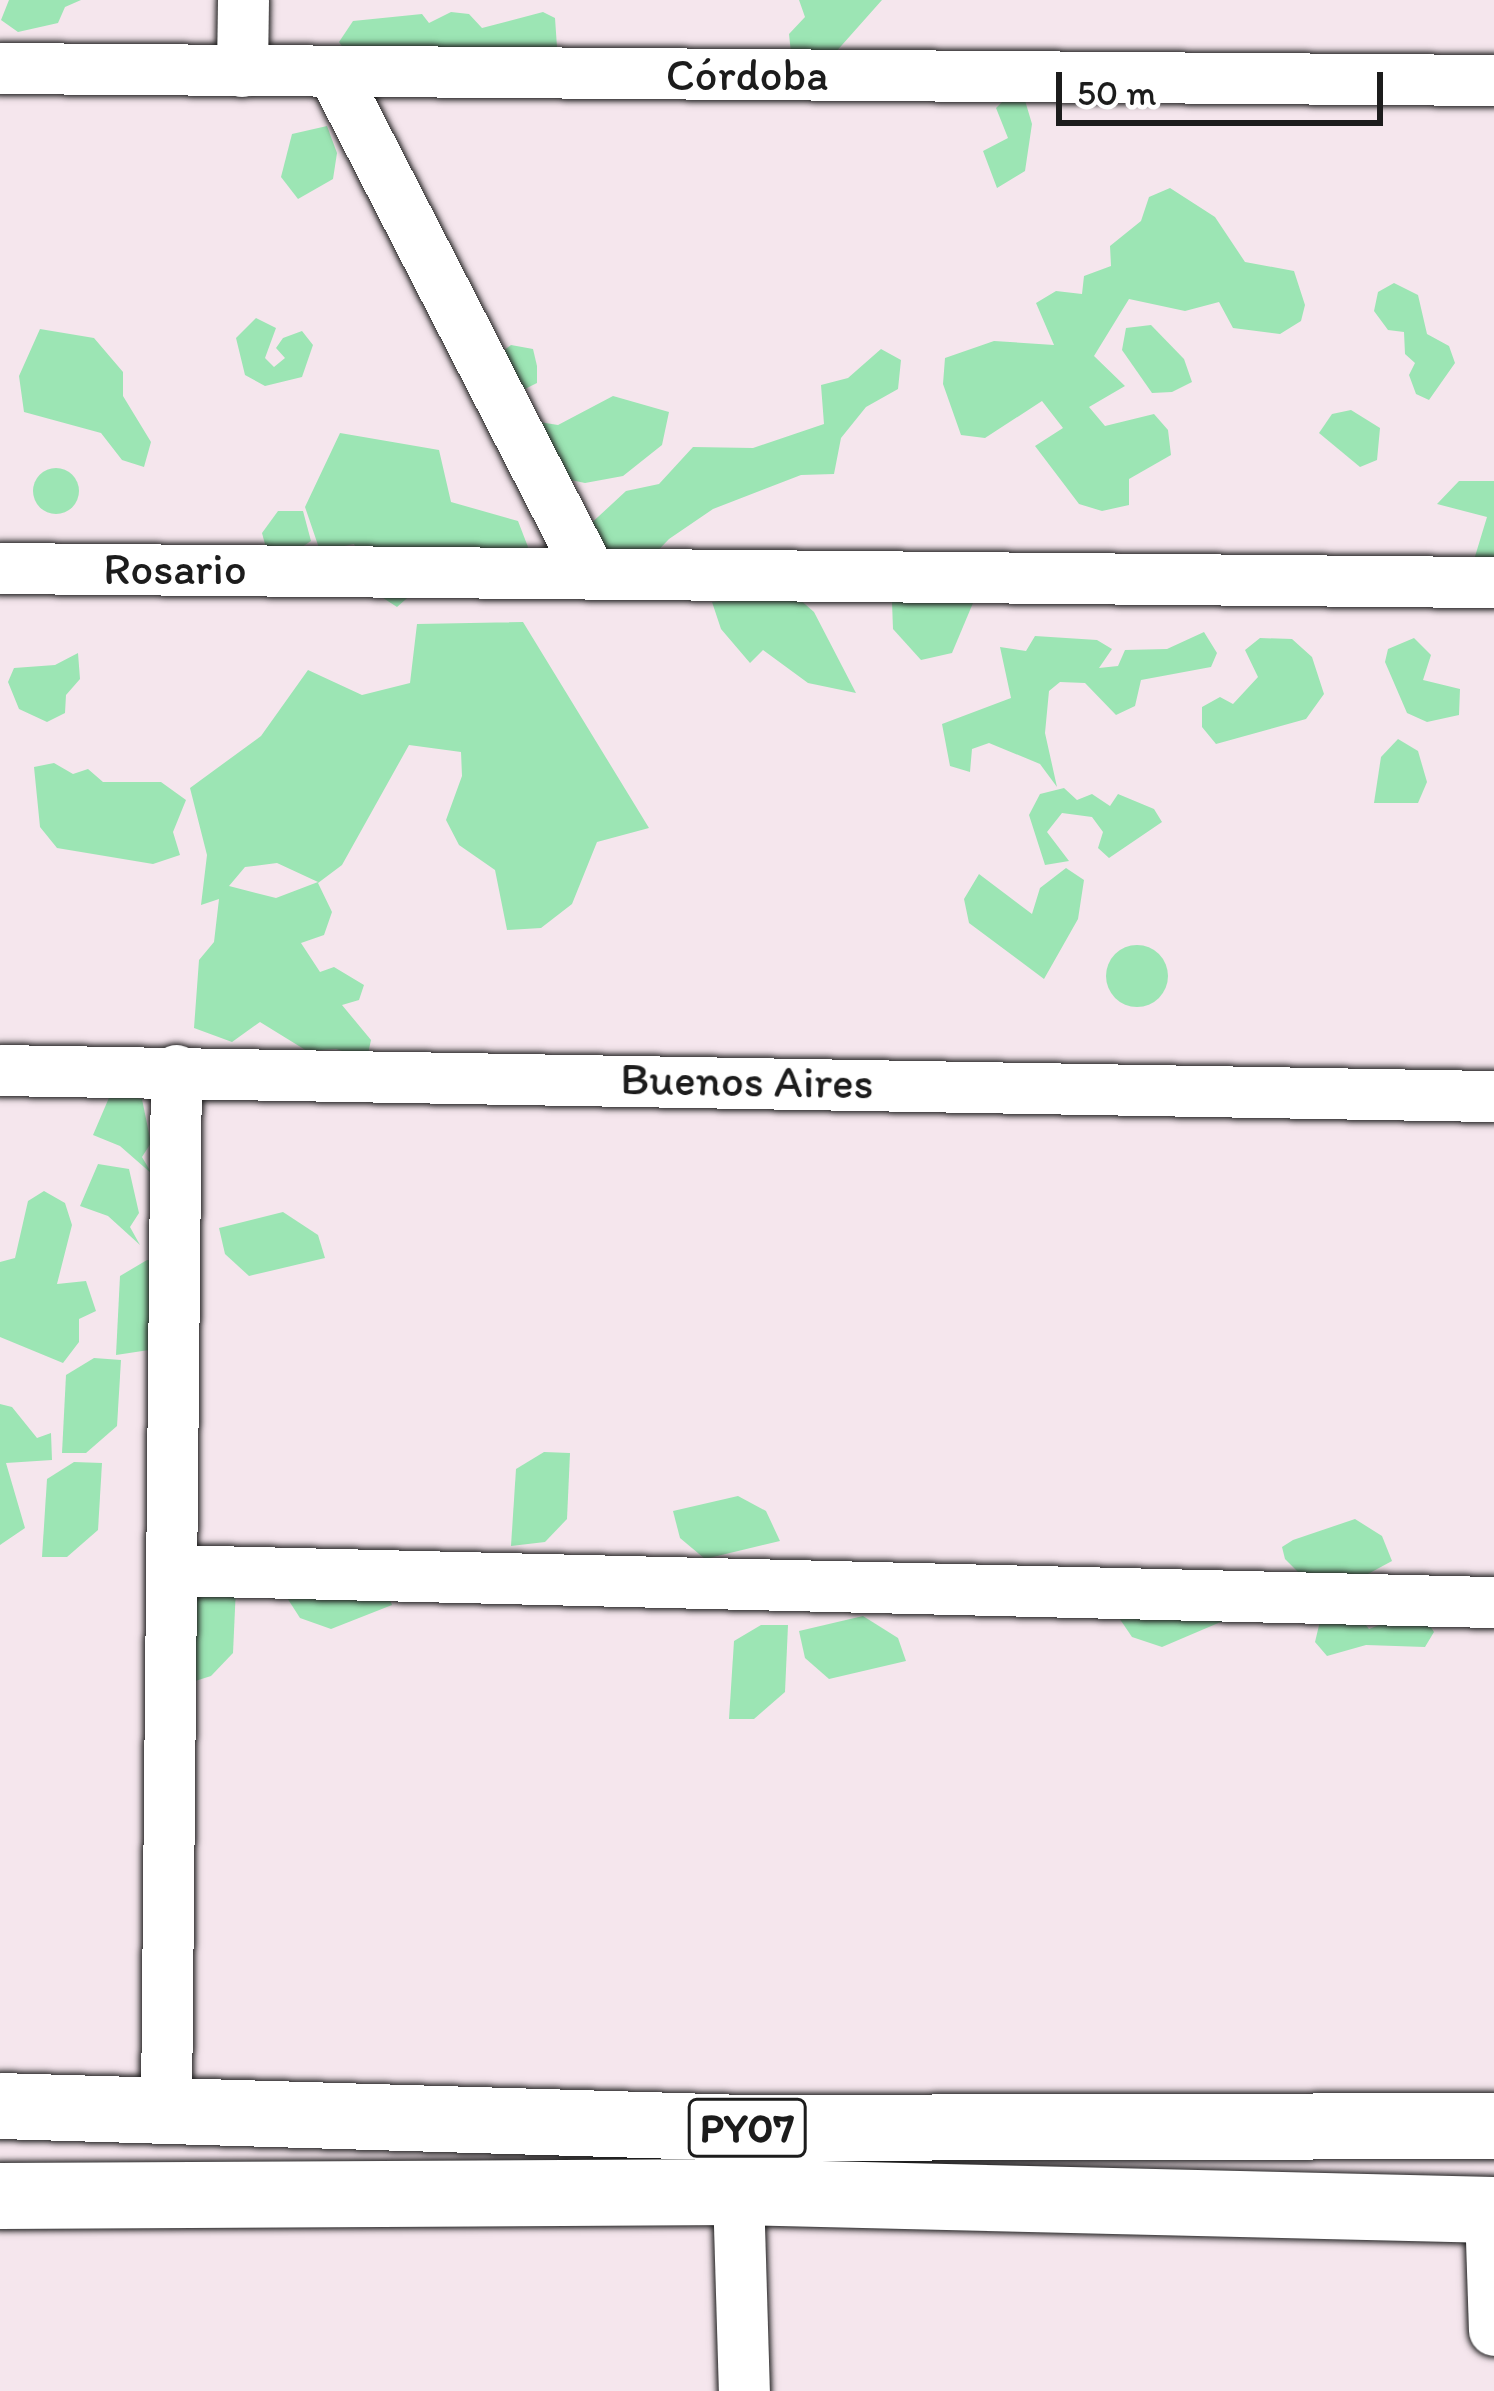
<!DOCTYPE html>
<html>
<head>
<meta charset="utf-8">
<style>
  body { margin:0 }
  #map { position:relative; width:1494px; height:2391px; overflow:hidden; background:#f5e6ed; font-family:Itim,sans-serif }
  div>[style] { position:absolute }
  [style*='--x'] { left:calc(var(--x)*1px); top:calc(var(--y)*1px); width:calc(var(--w)*1px); rotate:calc(var(--a)*1deg) }
  .green>* { inset:0; background:#9ce5b4 }
  .round { border-radius:50% }
  .roads { filter:drop-shadow(0 0 3px #1c1c1c) drop-shadow(0 0 3px #1c1c1c) }
  .minor>* { height:51px; margin:-25.5px; padding:0 25.5px; transform-origin:25.5px; border-radius:25.5px; background:#fff }
  .trunk>* { height:66px; margin:-33px; padding:0 33px; transform-origin:33px; border-radius:33px; background:#fff }
  span { translate:-50% -50%; white-space:nowrap; text-align:center; line-height:1.15; -webkit-text-stroke:9px #fff; paint-order:stroke }
  .shield-label span { padding:3px 9px; background:#fff; border:3px solid; border-radius:9px; -webkit-text-stroke-width:0 }
  .shield-label { font-size:42px; color:#1c1c1c; font-weight:700 }
  .street-label { font-size:45px; color:#1c1c1c }
  .scale { position:absolute; left:1056px; top:72px; width:327px; height:54px; box-sizing:border-box; border:6px solid #1c1c1c; border-top:0; padding-left:15px; font-size:36px; line-height:42px; white-space:nowrap; color:#1c1c1c; -webkit-text-stroke:9px #fff; paint-order:stroke }
</style>
</head>
<body>
<div id="map">
  <div class="green">
    <i style="clip-path:polygon(9px 0,81px 0,65px 7px,58px 23px,18px 32px,1px 20px)"></i>
    <i style="clip-path:polygon(799px 0,882px 0,834px 54px,791px 53px,789px 34px,805px 17px)"></i>
    <i style="clip-path:polygon(451px 12px,469px 14px,482px 28px,543px 12px,555px 18px,557px 47px,349px 56px,339px 42px,353px 21px,422px 14px,429px 23px)"></i>
    <i style="clip-path:polygon(1008px 96px,1024px 97px,1032px 124px,1025px 171px,997px 188px,983px 151px,1008px 138px,996px 108px)"></i>
    <i style="clip-path:polygon(327px 126px,337px 153px,333px 179px,298px 199px,281px 177px,292px 134px)"></i>
    <i style="clip-path:polygon(1170px 188px,1215px 217px,1245px 262px,1294px 271px,1305px 305px,1301px 321px,1280px 334px,1233px 328px,1219px 302px,1185px 311px,1129px 299px,1094px 356px,1125px 386px,1089px 407px,1105px 426px,1154px 414px,1168px 430px,1171px 455px,1129px 479px,1129px 505px,1102px 511px,1079px 504px,1035px 446px,1063px 428px,1042px 401px,985px 438px,961px 435px,943px 384px,945px 358px,994px 341px,1054px 345px,1036px 303px,1056px 291px,1082px 294px,1084px 276px,1111px 266px,1110px 246px,1141px 221px,1149px 197px)"></i>
    <i style="clip-path:polygon(1394px 283px,1418px 295px,1427px 334px,1449px 346px,1455px 363px,1429px 400px,1416px 394px,1409px 375px,1415px 363px,1405px 354px,1404px 332px,1388px 330px,1374px 311px,1378px 292px)"></i>
    <i style="clip-path:polygon(256px 318px,276px 328px,265px 358px,274px 367px,285px 358px,276px 348px,283px 338px,302px 331px,313px 345px,302px 377px,265px 386px,245px 375px,236px 338px)"></i>
    <i style="clip-path:polygon(1151px 325px,1184px 359px,1192px 382px,1172px 392px,1152px 393px,1122px 350px,1126px 328px)"></i>
    <i style="clip-path:polygon(40px 329px,94px 338px,123px 372px,123px 396px,151px 442px,144px 467px,122px 460px,101px 433px,24px 412px,19px 376px)"></i>
    <i style="clip-path:polygon(511px 345px,533px 349px,537px 366px,537px 383px,519px 392px,495px 357px)"></i>
    <i style="clip-path:polygon(881px 349px,901px 360px,898px 389px,866px 407px,841px 438px,834px 474px,801px 475px,713px 509px,669px 539px,623px 587px,585px 529px,626px 491px,659px 484px,693px 447px,753px 448px,824px 424px,821px 385px,848px 378px)"></i>
    <i style="clip-path:polygon(613px 396px,669px 412px,662px 445px,623px 476px,585px 483px,556px 477px,539px 422px,558px 425px)"></i>
    <i style="clip-path:polygon(1351px 410px,1380px 428px,1377px 460px,1360px 467px,1319px 433px,1332px 414px)"></i>
    <i style="clip-path:polygon(340px 433px,439px 450px,451px 502px,518px 521px,528px 547px,516px 573px,422px 585px,397px 607px,377px 594px,354px 544px,320px 551px,305px 507px)"></i>
    <i class="round" style="left:33px;top:468px;width:46px;height:46px"></i>
    <i style="clip-path:polygon(1459px 481px,1494px 481px,1494px 575px,1473px 563px,1487px 517px,1437px 504px)"></i>
    <i style="clip-path:polygon(278px 511px,303px 511px,311px 541px,287px 557px,266px 548px,262px 533px)"></i>
    <i style="clip-path:polygon(923px 576px,973px 603px,952px 653px,921px 660px,893px 629px,892px 602px)"></i>
    <i style="clip-path:polygon(789px 590px,814px 612px,856px 693px,808px 683px,763px 650px,750px 663px,721px 629px,712px 602px)"></i>
    <i style="clip-path:polygon(evenodd,523px 622px,649px 828px,597px 842px,572px 904px,541px 928px,507px 930px,495px 870px,459px 845px,446px 820px,462px 776px,461px 752px,409px 745px,342px 865px,318px 883px,332px 912px,324px 935px,301px 943px,320px 972px,334px 967px,364px 985px,359px 1000px,342px 1005px,371px 1040px,367px 1059px,336px 1049px,307px 1051px,260px 1022px,232px 1042px,194px 1028px,199px 960px,214px 942px,219px 899px,201px 905px,207px 855px,190px 788px,261px 736px,308px 670px,362px 695px,410px 683px,417px 624px,523px 622px,277px 863px,318px 882px,276px 898px,229px 886px,245px 867px,277px 863px)"></i>
    <i style="clip-path:polygon(1204px 632px,1217px 653px,1211px 667px,1141px 680px,1135px 706px,1116px 715px,1085px 683px,1060px 682px,1049px 691px,1045px 733px,1057px 787px,1040px 764px,989px 743px,972px 749px,970px 772px,950px 766px,942px 724px,1011px 698px,1000px 647px,1026px 651px,1035px 636px,1097px 640px,1112px 649px,1099px 668px,1118px 666px,1125px 650px,1167px 649px)"></i>
    <i style="clip-path:polygon(1260px 638px,1292px 639px,1312px 657px,1324px 694px,1306px 719px,1216px 744px,1202px 727px,1202px 707px,1220px 697px,1233px 704px,1258px 677px,1245px 650px)"></i>
    <i style="clip-path:polygon(1414px 638px,1431px 655px,1423px 680px,1460px 689px,1459px 715px,1427px 722px,1407px 713px,1385px 662px,1388px 649px)"></i>
    <i style="clip-path:polygon(78px 653px,80px 679px,66px 695px,65px 713px,47px 722px,19px 709px,8px 682px,14px 668px,55px 665px)"></i>
    <i style="clip-path:polygon(1398px 739px,1418px 751px,1427px 782px,1418px 803px,1374px 803px,1381px 757px)"></i>
    <i style="clip-path:polygon(54px 763px,73px 774px,88px 769px,103px 782px,161px 782px,186px 800px,173px 832px,180px 855px,153px 864px,57px 848px,40px 827px,34px 767px)"></i>
    <i style="clip-path:polygon(1064px 788px,1077px 800px,1092px 794px,1110px 806px,1118px 794px,1154px 809px,1162px 822px,1109px 858px,1098px 848px,1103px 832px,1092px 817px,1062px 813px,1047px 832px,1069px 861px,1045px 865px,1029px 815px,1040px 794px)"></i>
    <i style="clip-path:polygon(1066px 868px,1084px 880px,1078px 919px,1044px 979px,969px 923px,964px 899px,979px 874px,1032px 914px,1040px 888px)"></i>
    <i class="round" style="left:1106px;top:945px;width:62px;height:62px"></i>
    <i style="clip-path:polygon(111px 1093px,142px 1099px,151px 1143px,142px 1157px,152px 1174px,120px 1146px,93px 1135px)"></i>
    <i style="clip-path:polygon(98px 1164px,129px 1169px,139px 1213px,130px 1227px,140px 1245px,108px 1216px,80px 1206px)"></i>
    <i style="clip-path:polygon(44px 1191px,65px 1203px,72px 1225px,57px 1284px,86px 1281px,96px 1311px,79px 1319px,79px 1342px,63px 1363px,0 1337px,0 1262px,15px 1258px,28px 1201px)"></i>
    <i style="clip-path:polygon(283px 1212px,318px 1235px,325px 1258px,249px 1276px,225px 1254px,219px 1228px)"></i>
    <i style="clip-path:polygon(147px 1260px,175px 1261px,149px 1350px,116px 1355px,120px 1276px)"></i>
    <i style="clip-path:polygon(94px 1358px,121px 1360px,117px 1426px,86px 1453px,62px 1453px,66px 1375px)"></i>
    <i style="clip-path:polygon(0 1404px,12px 1407px,37px 1438px,51px 1433px,52px 1460px,6px 1463px,25px 1528px,0 1545px)"></i>
    <i style="clip-path:polygon(544px 1452px,570px 1453px,567px 1519px,545px 1542px,511px 1546px,516px 1469px)"></i>
    <i style="clip-path:polygon(74px 1462px,102px 1463px,98px 1530px,67px 1557px,42px 1557px,47px 1479px)"></i>
    <i style="clip-path:polygon(738px 1496px,766px 1511px,780px 1541px,705px 1559px,680px 1538px,673px 1511px)"></i>
    <i style="clip-path:polygon(1355px 1519px,1382px 1536px,1392px 1561px,1366px 1575px,1301px 1575px,1285px 1559px,1282px 1547px,1293px 1540px)"></i>
    <i style="clip-path:polygon(382px 1580px,392px 1605px,331px 1629px,300px 1618px,282px 1590px)"></i>
    <i style="clip-path:polygon(210px 1585px,236px 1587px,233px 1653px,211px 1676px,189px 1683px,182px 1603px)"></i>
    <i style="clip-path:polygon(1113px 1609px,1223px 1621px,1162px 1647px,1132px 1637px)"></i>
    <i style="clip-path:polygon(1419px 1609px,1434px 1632px,1425px 1647px,1366px 1645px,1327px 1656px,1315px 1642px,1321px 1617px,1354px 1610px,1369px 1629px)"></i>
    <i style="clip-path:polygon(863px 1616px,898px 1638px,906px 1661px,829px 1679px,805px 1658px,799px 1631px)"></i>
    <i style="clip-path:polygon(761px 1625px,788px 1625px,785px 1692px,754px 1719px,729px 1719px,734px 1641px)"></i>
  </div>
  <div class="roads">
    <div class="minor">
      <i style="--x:0;--y:68;--w:1494;--a:0.46"></i>
      <i style="--x:242;--y:71;--w:71;--a:-89.2"></i>
      <i style="--x:333;--y:73;--w:562;--a:62.8"></i>
      <i style="--x:0;--y:568;--w:1494;--a:0.54"></i>
      <i style="--x:0;--y:1070;--w:1494;--a:1"></i>
      <i style="--x:171;--y:1570;--w:1323;--a:1.39"></i>
      <i style="--x:166;--y:2106;--w:1036;--a:-89.45"></i>
      <i style="--x:738;--y:2192;--w:199;--a:88.3"></i>
      <i style="--x:1490;--y:2210;--w:120;--a:88.1"></i>
    </div>
    <div class="trunk">
      <i style="--x:0;--y:2106;--w:745;--a:1.69"></i>
      <i style="--x:745;--y:2128;--w:749;--a:-0.15"></i>
      <i style="--x:0;--y:2196;--w:738;--a:-0.31"></i>
      <i style="--x:738;--y:2192;--w:756;--a:1.36"></i>
    </div>
  </div>
  <div class="shield-label">
    <span style="left:747px;top:2128px">PY07</span>
  </div>
  <div class="street-label">
    <span style="left:747px;top:75px">Córdoba</span>
    <span style="left:175px;top:569px">Rosario</span>
    <span style="left:747px;top:1081px;rotate:1deg">Buenos Aires</span>
  </div>
  <div class="scale">50 m</div>
</div>
</body>
</html>
